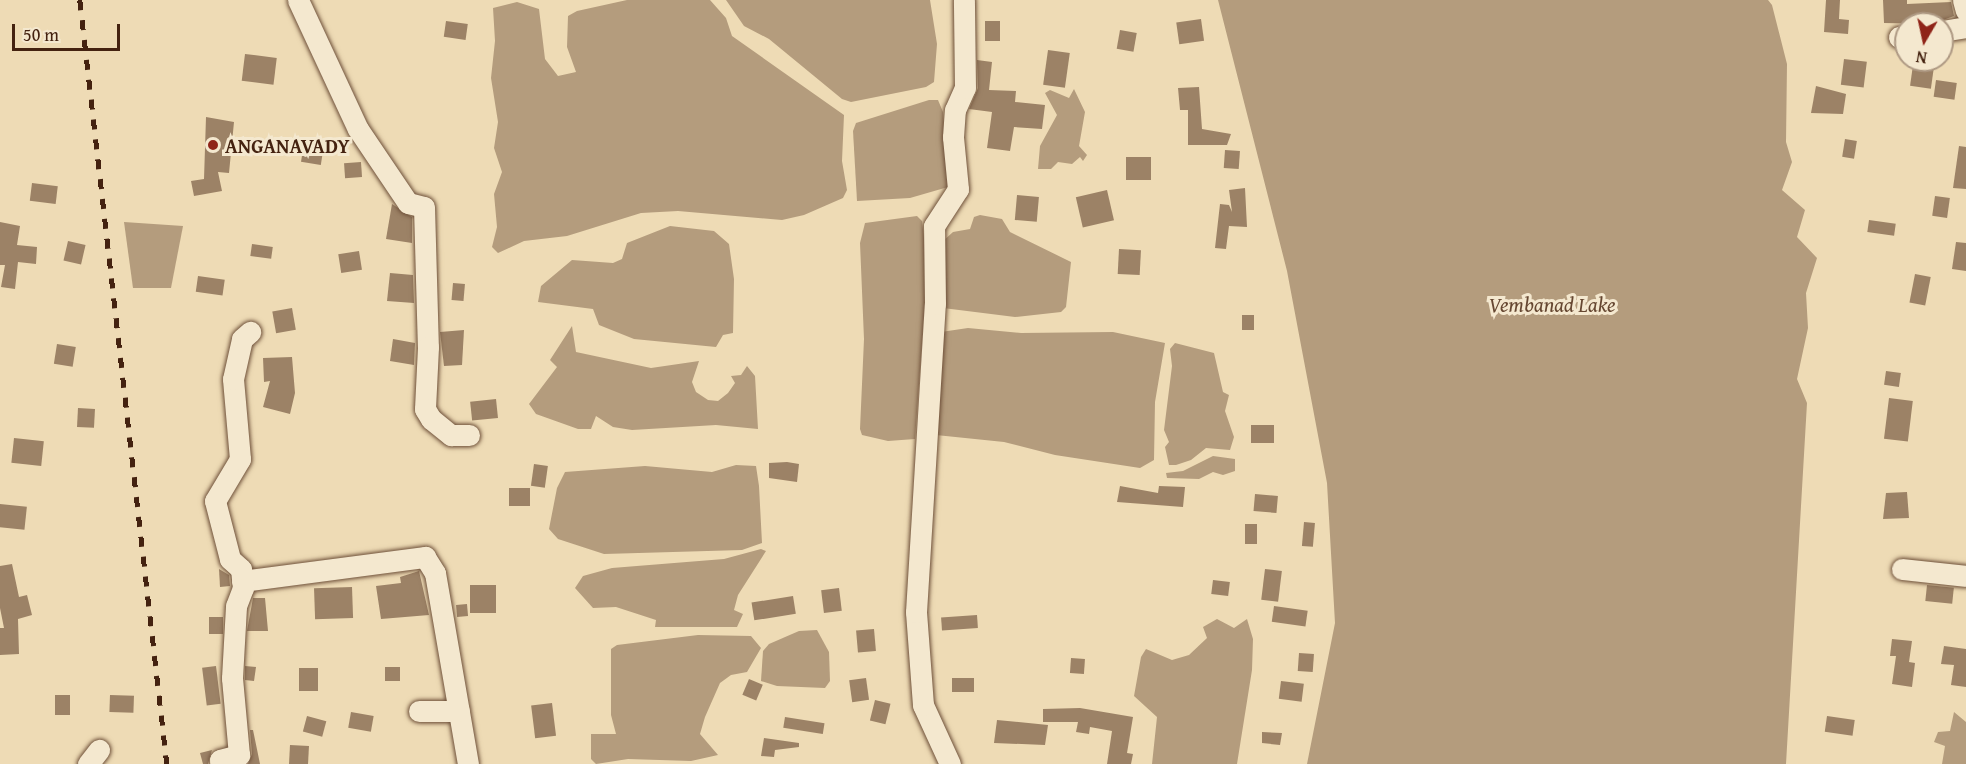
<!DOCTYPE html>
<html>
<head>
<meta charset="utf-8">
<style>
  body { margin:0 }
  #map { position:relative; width:1966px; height:764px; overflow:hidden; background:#eedbb5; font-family:"Gentium Book Plus",serif }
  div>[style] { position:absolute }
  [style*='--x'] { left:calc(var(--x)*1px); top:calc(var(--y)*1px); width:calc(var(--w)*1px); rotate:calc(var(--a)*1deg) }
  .water>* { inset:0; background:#b49c7d }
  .building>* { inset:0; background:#9c8266; transform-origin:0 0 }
  .roads { filter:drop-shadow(0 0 2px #6e5039) drop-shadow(0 0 2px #6e5039) }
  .minor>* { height:21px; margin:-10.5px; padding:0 10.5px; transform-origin:10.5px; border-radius:10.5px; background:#f4e8cf }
  .rail>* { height:4.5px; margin-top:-2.25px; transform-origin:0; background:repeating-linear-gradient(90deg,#442210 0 10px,transparent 0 20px) }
  .dots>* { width:16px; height:16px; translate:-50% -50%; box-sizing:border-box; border:3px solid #f4e8cf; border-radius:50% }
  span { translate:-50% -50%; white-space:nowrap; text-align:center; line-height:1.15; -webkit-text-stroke:6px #f4e8cf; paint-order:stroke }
  .poi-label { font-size:20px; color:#442210; font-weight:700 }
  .left { translate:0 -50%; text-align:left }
  .water-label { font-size:21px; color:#664731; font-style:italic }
  .north { position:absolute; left:1894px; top:12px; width:60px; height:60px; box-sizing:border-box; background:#f4e8cf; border:2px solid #ae9983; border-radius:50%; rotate:189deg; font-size:16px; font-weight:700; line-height:24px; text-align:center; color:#442210 }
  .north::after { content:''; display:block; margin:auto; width:21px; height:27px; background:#8f2418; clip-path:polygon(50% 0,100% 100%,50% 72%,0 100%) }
  .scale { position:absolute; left:12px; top:24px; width:108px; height:27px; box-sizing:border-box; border:3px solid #442210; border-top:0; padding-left:8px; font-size:18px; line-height:21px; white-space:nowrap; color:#442210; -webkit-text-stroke:4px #f4e8cf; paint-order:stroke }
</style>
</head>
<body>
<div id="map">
  <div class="water">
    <i style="clip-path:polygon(627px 0,710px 0,726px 18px,732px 36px,844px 115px,842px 161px,847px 190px,843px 198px,804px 215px,782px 220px,678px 211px,641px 213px,567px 236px,524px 241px,498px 253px,492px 247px,497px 227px,494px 194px,502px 172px,494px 148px,498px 122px,491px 78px,495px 41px,493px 8px,517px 2px,539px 9px,545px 59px,558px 76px,576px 72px,567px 47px,568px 16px,577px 11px)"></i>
    <i style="clip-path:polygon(726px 0,930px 0,937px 44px,934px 82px,926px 87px,851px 102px,842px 99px,769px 39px,744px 26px)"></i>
    <i style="clip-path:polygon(1218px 0,1768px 0,1772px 5px,1787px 64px,1786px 142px,1792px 162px,1782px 190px,1805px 210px,1797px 237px,1817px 258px,1806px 293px,1808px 328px,1797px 379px,1807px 403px,1786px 764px,1307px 764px,1335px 623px,1327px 483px,1287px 271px)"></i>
    <i style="clip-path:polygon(1074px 89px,1085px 112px,1079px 146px,1087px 155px,1083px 161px,1080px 157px,1072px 164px,1058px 162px,1051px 169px,1038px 169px,1040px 146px,1057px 115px,1045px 93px,1050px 90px,1069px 98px)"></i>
    <i style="clip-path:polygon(929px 100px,938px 100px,943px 112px,948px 187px,910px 198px,857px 201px,853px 131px,856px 123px)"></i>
    <i style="clip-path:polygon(980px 215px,1002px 219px,1010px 232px,1071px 262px,1066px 307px,1061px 312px,1015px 317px,943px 308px,942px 242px,953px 232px,970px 229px,974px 217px)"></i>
    <i style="clip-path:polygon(917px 216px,922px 221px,925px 247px,925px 302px,915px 439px,888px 441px,862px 435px,860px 429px,864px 339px,860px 243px,865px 223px)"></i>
    <i style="clip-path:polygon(124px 222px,183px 226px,171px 288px,133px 288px)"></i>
    <i style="clip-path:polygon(670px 226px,714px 231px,729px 244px,734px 279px,733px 333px,723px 335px,716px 347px,634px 339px,599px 325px,593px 309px,538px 302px,541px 286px,572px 260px,613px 263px,622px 259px,627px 243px)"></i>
    <i style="clip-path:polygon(572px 326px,576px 352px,651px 368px,699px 361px,692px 382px,696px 392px,708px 400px,718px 401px,728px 393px,735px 383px,731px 376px,741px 375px,747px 366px,755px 376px,758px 429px,716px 425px,632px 430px,613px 427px,596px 416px,591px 429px,578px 429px,536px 414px,529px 404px,557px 367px,550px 360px)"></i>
    <i style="clip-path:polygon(968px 328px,1021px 333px,1113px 332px,1165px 343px,1155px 402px,1154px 460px,1140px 468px,1055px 455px,1004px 442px,936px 435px,941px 332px)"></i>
    <i style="clip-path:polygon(1175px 343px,1214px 353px,1223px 392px,1229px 395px,1225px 411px,1234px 437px,1230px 450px,1206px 448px,1191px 460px,1176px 465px,1169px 465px,1165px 447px,1169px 442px,1164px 430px,1172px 366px,1170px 349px)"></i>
    <i style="clip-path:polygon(1213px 456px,1235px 459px,1235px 471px,1223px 475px,1213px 472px,1199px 479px,1167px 478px,1166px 473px,1183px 471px)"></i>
    <i style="clip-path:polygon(736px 465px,756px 466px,759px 486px,762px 543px,742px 550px,604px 554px,558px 539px,549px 529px,557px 488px,565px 472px,645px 466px,712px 472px)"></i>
    <i style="clip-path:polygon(761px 549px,766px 551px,738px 595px,734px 610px,743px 614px,737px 627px,655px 627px,656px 620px,616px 607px,593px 608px,575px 588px,583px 576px,612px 568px,724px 559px)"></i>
    <i style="clip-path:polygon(1217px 619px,1234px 628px,1247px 619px,1253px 639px,1252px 670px,1237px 764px,1152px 764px,1157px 717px,1134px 696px,1141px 657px,1146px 649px,1172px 660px,1189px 655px,1207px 638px,1203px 627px)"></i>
    <i style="clip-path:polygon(817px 630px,829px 652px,830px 681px,825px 688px,777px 686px,761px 681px,763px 651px,769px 644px,799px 631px)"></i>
    <i style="clip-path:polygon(698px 635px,751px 636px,761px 648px,747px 672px,731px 675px,720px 683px,705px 717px,700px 734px,718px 755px,691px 761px,628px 759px,596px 764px,591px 759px,591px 734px,616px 734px,611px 715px,611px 649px,617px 645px)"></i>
    <i style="clip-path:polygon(1954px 712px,1966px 722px,1966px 764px,1942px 764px,1945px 746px,1934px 742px,1938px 732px,1950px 731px)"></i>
  </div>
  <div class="building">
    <i style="clip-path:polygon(1826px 0,1840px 0,1839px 19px,1849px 20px,1848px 34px,1824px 32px)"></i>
    <i style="clip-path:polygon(1883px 0,1907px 0,1907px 4px,1951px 2px,1954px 16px,1932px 24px,1884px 23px)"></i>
    <i style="left:1201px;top:19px;width:22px;height:25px;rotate:82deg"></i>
    <i style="left:446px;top:21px;width:22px;height:16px;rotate:8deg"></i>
    <i style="left:985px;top:21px;width:15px;height:20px"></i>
    <i style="left:1120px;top:30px;width:17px;height:19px;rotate:10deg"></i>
    <i style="left:1048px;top:50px;width:22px;height:35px;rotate:8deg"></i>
    <i style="left:245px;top:54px;width:32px;height:27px;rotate:7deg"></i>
    <i style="left:1844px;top:59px;width:23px;height:26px;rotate:7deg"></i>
    <i style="clip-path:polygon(977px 60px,992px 62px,989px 90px,1016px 91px,1015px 102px,1045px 105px,1042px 129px,1014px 127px,1010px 151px,987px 148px,992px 112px,969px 109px,978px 88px)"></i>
    <i style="left:1913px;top:65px;width:21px;height:21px;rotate:8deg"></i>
    <i style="left:1936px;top:80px;width:21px;height:17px;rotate:8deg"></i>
    <i style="clip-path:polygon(1816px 86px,1846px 94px,1843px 114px,1811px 113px)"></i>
    <i style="clip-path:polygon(1199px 87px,1202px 129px,1231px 134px,1227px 145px,1188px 145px,1188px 110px,1180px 110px,1178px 88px)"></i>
    <i style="clip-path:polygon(206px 117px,234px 122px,229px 173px,218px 172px,222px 191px,194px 196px,191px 181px,204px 179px)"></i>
    <i style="left:1845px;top:139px;width:12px;height:18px;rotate:9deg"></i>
    <i style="left:304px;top:143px;width:20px;height:19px;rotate:9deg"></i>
    <i style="clip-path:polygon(1959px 146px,1966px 147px,1966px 189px,1953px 188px)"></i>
    <i style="left:1225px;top:150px;width:15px;height:18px;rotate:4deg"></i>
    <i style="left:1126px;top:157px;width:25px;height:23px"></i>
    <i style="left:361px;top:162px;width:15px;height:17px;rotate:86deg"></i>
    <i style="left:32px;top:183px;width:26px;height:18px;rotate:7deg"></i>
    <i style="clip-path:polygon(1245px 188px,1247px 227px,1229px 226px,1226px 249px,1215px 248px,1220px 204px,1229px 205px,1232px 212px,1229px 190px)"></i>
    <i style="left:1107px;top:190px;width:31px;height:32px;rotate:77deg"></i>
    <i style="left:1017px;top:195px;width:22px;height:25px;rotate:5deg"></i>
    <i style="left:1935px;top:196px;width:15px;height:20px;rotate:8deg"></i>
    <i style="clip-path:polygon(392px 204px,412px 217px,412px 243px,386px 239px)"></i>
    <i style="left:1869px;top:220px;width:27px;height:12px;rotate:8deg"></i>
    <i style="clip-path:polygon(0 222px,20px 226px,17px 245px,37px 247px,36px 264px,18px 262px,15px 289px,1px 287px,5px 265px,0 265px)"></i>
    <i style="left:68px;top:241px;width:18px;height:20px;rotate:13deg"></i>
    <i style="clip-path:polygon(1956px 242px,1966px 243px,1966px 271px,1952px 269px)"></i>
    <i style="left:252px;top:244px;width:21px;height:12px;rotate:8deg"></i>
    <i style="left:1119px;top:249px;width:22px;height:25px;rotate:3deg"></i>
    <i style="left:359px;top:251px;width:19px;height:21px;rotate:81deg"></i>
    <i style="clip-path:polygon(390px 273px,413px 275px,414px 303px,387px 301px)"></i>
    <i style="left:1915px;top:274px;width:16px;height:29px;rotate:11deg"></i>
    <i style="left:198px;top:276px;width:27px;height:16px;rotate:8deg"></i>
    <i style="left:453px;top:283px;width:12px;height:17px;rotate:5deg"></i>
    <i style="left:292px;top:308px;width:22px;height:20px;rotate:80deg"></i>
    <i style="left:1242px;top:315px;width:12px;height:15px"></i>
    <i style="clip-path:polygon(464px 330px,462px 365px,444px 366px,440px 332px)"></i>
    <i style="clip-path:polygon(393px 339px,415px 343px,414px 365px,390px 361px)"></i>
    <i style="left:57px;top:344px;width:19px;height:20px;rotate:9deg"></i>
    <i style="clip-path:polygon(292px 357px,295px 393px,290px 414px,263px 407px,270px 381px,264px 382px,263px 358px)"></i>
    <i style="left:1886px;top:371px;width:15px;height:14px;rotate:8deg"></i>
    <i style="left:1889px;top:398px;width:24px;height:41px;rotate:7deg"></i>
    <i style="left:496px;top:399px;width:19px;height:26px;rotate:84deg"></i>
    <i style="left:78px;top:408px;width:17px;height:19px;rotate:3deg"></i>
    <i style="left:1251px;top:425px;width:23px;height:18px"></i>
    <i style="left:14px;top:438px;width:30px;height:25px;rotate:6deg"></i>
    <i style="clip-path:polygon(787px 462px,799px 464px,797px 482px,769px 478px,769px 463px)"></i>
    <i style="left:534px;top:464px;width:14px;height:22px;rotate:8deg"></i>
    <i style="clip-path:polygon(1120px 486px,1158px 493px,1159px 486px,1185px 487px,1183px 507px,1117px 502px)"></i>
    <i style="left:509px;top:488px;width:21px;height:18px"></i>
    <i style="clip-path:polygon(1907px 492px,1909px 518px,1883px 519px,1886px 493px)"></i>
    <i style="left:1255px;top:494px;width:23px;height:17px;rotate:5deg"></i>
    <i style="left:0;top:504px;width:27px;height:23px;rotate:6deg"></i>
    <i style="left:1304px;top:522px;width:11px;height:24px;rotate:5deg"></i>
    <i style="left:1245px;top:524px;width:12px;height:20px"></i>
    <i style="clip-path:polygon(12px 564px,19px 597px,27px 595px,32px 615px,18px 619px,19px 654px,0 655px,0 628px,4px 628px,0 608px,0 566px)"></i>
    <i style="clip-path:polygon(219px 569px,229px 575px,230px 586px,220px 587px)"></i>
    <i style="left:1265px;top:569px;width:17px;height:31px;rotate:7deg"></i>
    <i style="clip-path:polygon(419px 571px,429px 615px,381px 619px,376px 586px,401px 583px,400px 577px)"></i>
    <i style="left:1213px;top:580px;width:17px;height:14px;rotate:7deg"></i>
    <i style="left:470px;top:585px;width:26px;height:28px"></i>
    <i style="left:1927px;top:585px;width:27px;height:16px;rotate:6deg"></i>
    <i style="left:352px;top:587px;width:31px;height:38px;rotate:88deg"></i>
    <i style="left:839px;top:588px;width:23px;height:18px;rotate:83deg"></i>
    <i style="left:793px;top:596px;width:18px;height:42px;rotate:81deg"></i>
    <i style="clip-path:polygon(253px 598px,265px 598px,268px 631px,247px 631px)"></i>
    <i style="left:467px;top:604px;width:12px;height:11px;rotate:85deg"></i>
    <i style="left:1274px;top:606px;width:34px;height:16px;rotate:8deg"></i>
    <i style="left:977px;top:615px;width:13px;height:36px;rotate:86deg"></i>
    <i style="left:209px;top:617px;width:14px;height:17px"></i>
    <i style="left:874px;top:629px;width:22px;height:18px;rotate:85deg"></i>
    <i style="clip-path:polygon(1892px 639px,1912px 641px,1909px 662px,1915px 663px,1912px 687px,1892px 684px,1896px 656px,1890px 656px)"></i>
    <i style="clip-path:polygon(1944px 646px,1966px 649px,1966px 687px,1951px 685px,1954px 665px,1941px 664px)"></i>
    <i style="left:1299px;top:653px;width:15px;height:18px;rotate:4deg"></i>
    <i style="left:1071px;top:658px;width:14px;height:15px;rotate:4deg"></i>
    <i style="left:216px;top:666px;width:38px;height:14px;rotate:83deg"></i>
    <i style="clip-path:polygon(245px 666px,256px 667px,254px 681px,245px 680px)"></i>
    <i style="left:385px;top:667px;width:15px;height:14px"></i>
    <i style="left:299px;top:668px;width:19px;height:23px"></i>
    <i style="left:866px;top:678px;width:22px;height:17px;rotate:82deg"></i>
    <i style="left:974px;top:678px;width:14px;height:22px;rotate:90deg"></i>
    <i style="left:749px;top:679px;width:15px;height:17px;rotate:23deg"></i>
    <i style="left:1281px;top:681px;width:23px;height:18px;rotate:7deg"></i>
    <i style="left:55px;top:695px;width:15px;height:20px"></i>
    <i style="left:110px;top:695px;width:24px;height:17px;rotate:2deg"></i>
    <i style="left:875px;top:700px;width:16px;height:21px;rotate:14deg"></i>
    <i style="left:552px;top:703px;width:33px;height:21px;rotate:83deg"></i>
    <i style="clip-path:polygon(1080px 708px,1133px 717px,1127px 753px,1133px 754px,1131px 764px,1107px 764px,1112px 731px,1090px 727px,1089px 734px,1076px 732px,1078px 722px,1043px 722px,1043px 709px)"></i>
    <i style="left:351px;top:712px;width:23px;height:16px;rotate:10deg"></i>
    <i style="left:307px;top:716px;width:20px;height:16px;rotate:15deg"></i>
    <i style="left:1827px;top:716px;width:28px;height:16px;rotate:8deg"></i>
    <i style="left:785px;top:717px;width:40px;height:11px;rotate:9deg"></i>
    <i style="clip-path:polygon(997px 720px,1048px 725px,1045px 745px,994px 743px)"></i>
    <i style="clip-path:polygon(250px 730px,253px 730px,260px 764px,248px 764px,252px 754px)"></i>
    <i style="clip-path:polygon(1262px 732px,1282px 733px,1280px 745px,1262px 743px)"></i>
    <i style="clip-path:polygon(764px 738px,799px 743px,799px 747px,775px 750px,774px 757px,761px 756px)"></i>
    <i style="left:290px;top:745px;width:19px;height:19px;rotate:3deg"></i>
    <i style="clip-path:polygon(212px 750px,208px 764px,203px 764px,200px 753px)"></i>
  </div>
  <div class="roads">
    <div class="minor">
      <i style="--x:298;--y:0;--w:142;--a:65.1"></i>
      <i style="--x:358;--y:129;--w:89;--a:56"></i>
      <i style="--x:408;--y:203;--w:16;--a:14"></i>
      <i style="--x:424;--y:207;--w:140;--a:88.4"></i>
      <i style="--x:428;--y:347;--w:62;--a:92.8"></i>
      <i style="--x:425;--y:409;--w:12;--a:59"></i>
      <i style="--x:431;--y:419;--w:26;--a:39"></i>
      <i style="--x:451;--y:435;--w:18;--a:0"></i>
      <i style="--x:1963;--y:0;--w:11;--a:75"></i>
      <i style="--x:1942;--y:31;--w:24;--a:-9"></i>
      <i style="--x:1899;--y:37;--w:7;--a:-8"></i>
      <i style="--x:1902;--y:569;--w:64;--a:6.2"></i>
      <i style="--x:242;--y:581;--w:185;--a:-7.5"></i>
      <i style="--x:425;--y:557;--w:19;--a:58"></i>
      <i style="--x:435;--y:573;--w:194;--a:80.2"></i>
      <i style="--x:419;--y:711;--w:40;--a:0"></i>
      <i style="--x:88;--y:764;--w:18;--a:-52"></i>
      <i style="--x:221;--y:764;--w:4;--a:-104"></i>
      <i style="--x:220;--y:760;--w:20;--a:-15"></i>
      <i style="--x:239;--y:755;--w:77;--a:-95.2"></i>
      <i style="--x:232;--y:678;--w:72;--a:-86.8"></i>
      <i style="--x:236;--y:606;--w:19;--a:-69"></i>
      <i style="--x:243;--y:588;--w:19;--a:-96"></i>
      <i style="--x:241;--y:569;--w:15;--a:-138"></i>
      <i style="--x:230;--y:559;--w:60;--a:-104.5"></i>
      <i style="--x:215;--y:501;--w:49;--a:-59.2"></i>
      <i style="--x:240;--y:459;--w:80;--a:-95"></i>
      <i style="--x:233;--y:379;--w:41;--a:-77.3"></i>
      <i style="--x:242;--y:339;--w:11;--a:-41"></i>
      <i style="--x:950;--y:764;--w:65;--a:-114.6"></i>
      <i style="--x:923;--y:705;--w:93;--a:-94.3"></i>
      <i style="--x:916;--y:612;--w:309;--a:-86.5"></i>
      <i style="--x:935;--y:304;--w:78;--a:-90.7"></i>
      <i style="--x:934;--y:226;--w:44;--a:-57"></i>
      <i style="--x:958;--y:189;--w:52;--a:-95.5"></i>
      <i style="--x:953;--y:137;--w:27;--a:-86"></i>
      <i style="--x:955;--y:110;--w:24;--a:-66"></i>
      <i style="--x:965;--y:88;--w:88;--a:-90.7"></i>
    </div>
  </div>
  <div class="rail">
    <i style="--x:80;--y:0;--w:769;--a:83.5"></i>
  </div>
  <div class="dots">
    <i style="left:213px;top:145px;background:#8f2418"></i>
  </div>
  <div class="poi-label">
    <span class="left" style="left:225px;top:145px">ANGANAVADY</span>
  </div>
  <div class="water-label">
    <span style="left:1552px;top:305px">Vembanad Lake</span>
  </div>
  <div class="north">N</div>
  <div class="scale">50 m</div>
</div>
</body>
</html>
